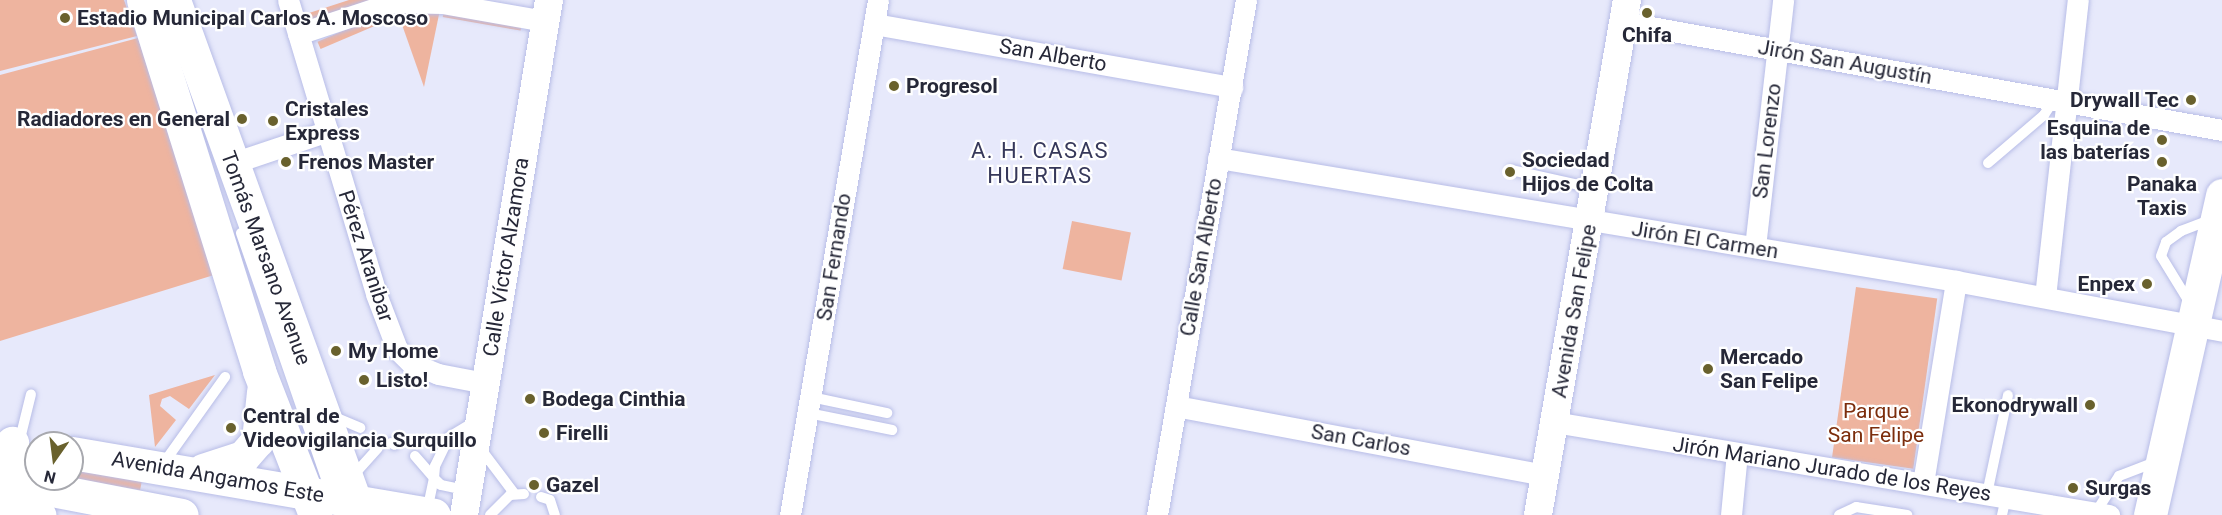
<!DOCTYPE html>
<html>
<head>
<meta charset="utf-8">
<style>
  body { margin:0 }
  #map { position:relative; width:2222px; height:515px; overflow:hidden; background:#e7e9fb; font-family:Roboto,sans-serif }
  div>[style] { position:absolute }
  [style*='--x'] { left:calc(var(--x)*1px); top:calc(var(--y)*1px); width:calc(var(--w)*1px); rotate:calc(var(--a)*1deg) }
  .green>* { inset:0; background:#eeb49f; transform-origin:0 0 }
  .roads { filter:drop-shadow(0 0 2px #b8bde7) drop-shadow(0 0 2px #b8bde7) }
  .lane>* { height:10px; margin:-5px; padding:0 5px; transform-origin:5px; border-radius:5px; background:#fff }
  .street>* { height:21px; margin:-10.5px; padding:0 10.5px; transform-origin:10.5px; border-radius:10.5px; background:#fff }
  .secondary>* { height:28px; margin:-14px; padding:0 14px; transform-origin:14px; border-radius:14px; background:#fff }
  .primary>* { height:33px; margin:-16.5px; padding:0 16.5px; transform-origin:16.5px; border-radius:16.5px; background:#fff }
  .dots>* { width:16px; height:16px; translate:-50% -50%; box-sizing:border-box; border:3px solid #fff; border-radius:50% }
  span { translate:-50% -50%; white-space:nowrap; text-align:center; line-height:1.15; -webkit-text-stroke:4.5px #fff; paint-order:stroke }
  .poi-label { font-size:21px; color:#262838; font-weight:700 }
  .left { translate:0 -50%; text-align:left }
  .right { translate:-100% -50%; text-align:right }
  .street-label { font-size:21px; color:#262838 }
  .park-label { font-size:21px; color:#7c2d0c }
  .neighbourhood-label { font-size:22px; color:#36385a; letter-spacing:1.5px }
  .north { position:absolute; left:24px; top:431px; width:60px; height:60px; box-sizing:border-box; background:#fff; border:2px solid #a8a9af; border-radius:50%; rotate:194deg; font-size:16px; font-weight:700; line-height:24px; text-align:center; color:#262838 }
  .north::after { content:''; display:block; margin:auto; width:21px; height:27px; background:#69612d; clip-path:polygon(50% 0,100% 100%,50% 72%,0 100%) }
</style>
</head>
<body>
<div id="map">
  <div class="green">
    <i style="clip-path:polygon(0 0,124px 0,137px 36px,0 71px)"></i>
    <i style="clip-path:polygon(349px 0,372px 0,311px 20px,309px 13px)"></i>
    <i style="clip-path:polygon(442px 0,424px 87px,394px 2px)"></i>
    <i style="left:392px;top:10px;width:8px;height:81px;rotate:67deg"></i>
    <i style="left:444px;top:10px;width:79px;height:7px;rotate:10deg"></i>
    <i style="clip-path:polygon(138px 38px,214px 275px,0 341px,0 75px)"></i>
    <i style="left:1072px;top:221px;width:60px;height:49px;rotate:11deg"></i>
    <i style="left:1856px;top:287px;width:82px;height:172px;rotate:8deg"></i>
    <i style="clip-path:polygon(215px 375px,189px 409px,170px 396px,162px 399px,160px 406px,176px 420px,155px 447px,149px 395px)"></i>
    <i style="left:72px;top:462px;width:72px;height:16px;rotate:10deg"></i>
  </div>
  <div class="roads">
    <div class="lane">
      <i style="--x:1988;--y:163;--w:74;--a:-40.6"></i>
      <i style="--x:2044;--y:115;--w:20;--a:-57"></i>
      <i style="--x:1511;--y:170;--w:84;--a:12.4"></i>
      <i style="--x:241;--y:233;--w:275;--a:70.9"></i>
      <i style="--x:2191;--y:305;--w:57;--a:-121.5"></i>
      <i style="--x:2161;--y:256;--w:15;--a:-70"></i>
      <i style="--x:2166;--y:242;--w:19;--a:-36"></i>
      <i style="--x:2181;--y:231;--w:31;--a:-21"></i>
      <i style="--x:811;--y:397;--w:78;--a:11.9"></i>
      <i style="--x:808;--y:413;--w:86;--a:11.4"></i>
      <i style="--x:330;--y:415;--w:33;--a:23"></i>
      <i style="--x:19;--y:443;--w:50;--a:-76.2"></i>
      <i style="--x:391;--y:443;--w:4;--a:27"></i>
      <i style="--x:480;--y:448;--w:56;--a:52.9"></i>
      <i style="--x:415;--y:456;--w:29;--a:49"></i>
      <i style="--x:434;--y:478;--w:33;--a:102"></i>
      <i style="--x:163;--y:464;--w:107;--a:-54.5"></i>
      <i style="--x:351;--y:478;--w:40;--a:-48"></i>
      <i style="--x:465;--y:490;--w:25;--a:-168"></i>
      <i style="--x:441;--y:485;--w:10;--a:-135"></i>
      <i style="--x:434;--y:478;--w:12;--a:-85"></i>
      <i style="--x:435;--y:466;--w:32;--a:-64"></i>
      <i style="--x:449;--y:437;--w:33;--a:-31"></i>
      <i style="--x:1987;--y:494;--w:101;--a:-78"></i>
      <i style="--x:541;--y:497;--w:9;--a:18"></i>
      <i style="--x:550;--y:500;--w:16;--a:72"></i>
      <i style="--x:2096;--y:512;--w:43;--a:-57.4"></i>
      <i style="--x:2119;--y:476;--w:39;--a:-21"></i>
      <i style="--x:490;--y:515;--w:28;--a:-45"></i>
      <i style="--x:510;--y:495;--w:14;--a:-4"></i>
      <i style="--x:1839;--y:515;--w:19;--a:-25"></i>
      <i style="--x:1856;--y:507;--w:52;--a:8.9"></i>
      <i style="--x:2002;--y:515;--w:17;--a:-77"></i>
    </div>
    <div class="street">
      <i style="--x:288;--y:0;--w:307;--a:73.3"></i>
      <i style="--x:376;--y:294;--w:59;--a:69.1"></i>
      <i style="--x:397;--y:349;--w:20;--a:45"></i>
      <i style="--x:411;--y:363;--w:29;--a:22"></i>
      <i style="--x:438;--y:374;--w:48;--a:10.8"></i>
      <i style="--x:1623;--y:22;--w:609;--a:10.22"></i>
      <i style="--x:874;--y:24;--w:364;--a:10"></i>
      <i style="--x:298;--y:34;--w:101;--a:-18.4"></i>
      <i style="--x:394;--y:2;--w:48;--a:1.2"></i>
      <i style="--x:442;--y:3;--w:105;--a:9.9"></i>
      <i style="--x:1218;--y:158;--w:748;--a:9.46"></i>
      <i style="--x:1956;--y:281;--w:271;--a:10.6"></i>
      <i style="--x:233;--y:163;--w:100;--a:-18.6"></i>
      <i style="--x:1755;--y:247;--w:249;--a:-83.5"></i>
      <i style="--x:2045;--y:297;--w:299;--a:-83.7"></i>
      <i style="--x:1176;--y:406;--w:376;--a:10.6"></i>
      <i style="--x:1554;--y:422;--w:563;--a:9.51"></i>
      <i style="--x:1923;--y:483;--w:205;--a:-80.7"></i>
      <i style="--x:790;--y:515;--w:522;--a:-80.3"></i>
      <i style="--x:1157;--y:515;--w:523;--a:-80.2"></i>
      <i style="--x:1731;--y:515;--w:62;--a:-84.5"></i>
    </div>
    <div class="secondary">
      <i style="--x:0;--y:508;--w:43;--a:9.5"></i>
      <i style="--x:464;--y:515;--w:522;--a:-80.63"></i>
      <i style="--x:1538;--y:515;--w:523;--a:-80.2"></i>
    </div>
    <div class="primary">
      <i style="--x:143;--y:0;--w:389;--a:72.6"></i>
      <i style="--x:259;--y:371;--w:155;--a:68.7"></i>
      <i style="--x:174;--y:0;--w:548;--a:70.14"></i>
      <i style="--x:72;--y:453;--w:367;--a:9.7"></i>
      <i style="--x:203;--y:470;--w:42;--a:-18"></i>
      <i style="--x:243;--y:457;--w:23;--a:-49"></i>
      <i style="--x:258;--y:440;--w:48;--a:-84.1"></i>
      <i style="--x:0;--y:480;--w:185;--a:10.9"></i>
      <i style="--x:5;--y:480;--w:38;--a:-79"></i>
      <i style="--x:2150;--y:515;--w:328;--a:-77.3"></i>
    </div>
  </div>
  <div class="dots">
    <i style="left:1647px;top:13px;background:#69612d"></i>
    <i style="left:65px;top:18px;background:#69612d"></i>
    <i style="left:894px;top:86px;background:#69612d"></i>
    <i style="left:2191px;top:100px;background:#69612d"></i>
    <i style="left:242px;top:119px;background:#69612d"></i>
    <i style="left:273px;top:121px;background:#69612d"></i>
    <i style="left:2162px;top:140px;background:#69612d"></i>
    <i style="left:286px;top:162px;background:#69612d"></i>
    <i style="left:2162px;top:162px;background:#69612d"></i>
    <i style="left:1510px;top:172px;background:#69612d"></i>
    <i style="left:2147px;top:284px;background:#69612d"></i>
    <i style="left:336px;top:351px;background:#69612d"></i>
    <i style="left:1708px;top:369px;background:#69612d"></i>
    <i style="left:364px;top:380px;background:#69612d"></i>
    <i style="left:530px;top:399px;background:#69612d"></i>
    <i style="left:2090px;top:405px;background:#69612d"></i>
    <i style="left:231px;top:428px;background:#69612d"></i>
    <i style="left:544px;top:433px;background:#69612d"></i>
    <i style="left:534px;top:485px;background:#69612d"></i>
    <i style="left:2073px;top:488px;background:#69612d"></i>
  </div>
  <div class="poi-label">
    <span class="left" style="left:77px;top:18px">Estadio Municipal Carlos A. Moscoso</span>
    <span style="left:1647px;top:35px">Chifa</span>
    <span class="left" style="left:906px;top:86px">Progresol</span>
    <span class="right" style="left:2179px;top:100px">Drywall Tec</span>
    <span class="left" style="left:285px;top:121px">Cristales<br>Express</span>
    <span class="right" style="left:230px;top:119px">Radiadores en General</span>
    <span class="right" style="left:2150px;top:140px">Esquina de<br>las baterías</span>
    <span class="left" style="left:1522px;top:172px">Sociedad<br>Hijos de Colta</span>
    <span class="left" style="left:298px;top:162px">Frenos Master</span>
    <span style="left:2162px;top:196px">Panaka<br>Taxis</span>
    <span class="right" style="left:2135px;top:284px">Enpex</span>
    <span class="left" style="left:348px;top:351px">My Home</span>
    <span class="left" style="left:1720px;top:369px">Mercado<br>San Felipe</span>
    <span class="left" style="left:376px;top:380px">Listo!</span>
    <span class="left" style="left:542px;top:399px">Bodega Cinthia</span>
    <span class="right" style="left:2078px;top:405px">Ekonodrywall</span>
    <span class="left" style="left:243px;top:428px">Central de<br>Videovigilancia Surquillo</span>
    <span class="left" style="left:556px;top:433px">Firelli</span>
    <span class="left" style="left:546px;top:485px">Gazel</span>
    <span class="left" style="left:2085px;top:488px">Surgas</span>
  </div>
  <div class="street-label">
    <span style="left:1053px;top:55px;rotate:10deg">San Alberto</span>
    <span style="left:1845px;top:62px;rotate:10deg">Jirón San Augustín</span>
    <span style="left:1767px;top:141px;rotate:-83deg">San Lorenzo</span>
    <span style="left:1705px;top:240px;rotate:9deg">Jirón El Carmen</span>
    <span style="left:366px;top:256px;rotate:72deg">Pérez Aranibar</span>
    <span style="left:506px;top:257px;rotate:-81deg">Calle Víctor Alzamora</span>
    <span style="left:834px;top:257px;rotate:-81deg">San Fernando</span>
    <span style="left:1201px;top:257px;rotate:-80deg">Calle San Alberto</span>
    <span style="left:266px;top:258px;rotate:70deg">Tomás Marsano Avenue</span>
    <span style="left:1574px;top:311px;rotate:-80deg">Avenida San Felipe</span>
    <span style="left:1361px;top:440px;rotate:10deg">San Carlos</span>
    <span style="left:1832px;top:469px;rotate:9deg">Jirón Mariano Jurado de los Reyes</span>
    <span style="left:218px;top:477px;rotate:10deg">Avenida Angamos Este</span>
  </div>
  <div class="park-label">
    <span style="left:1876px;top:423px">Parque<br>San Felipe</span>
  </div>
  <div class="neighbourhood-label">
    <span style="left:1040px;top:163px">A. H. CASAS<br>HUERTAS</span>
  </div>
  <div class="north">N</div>
</div>
</body>
</html>
